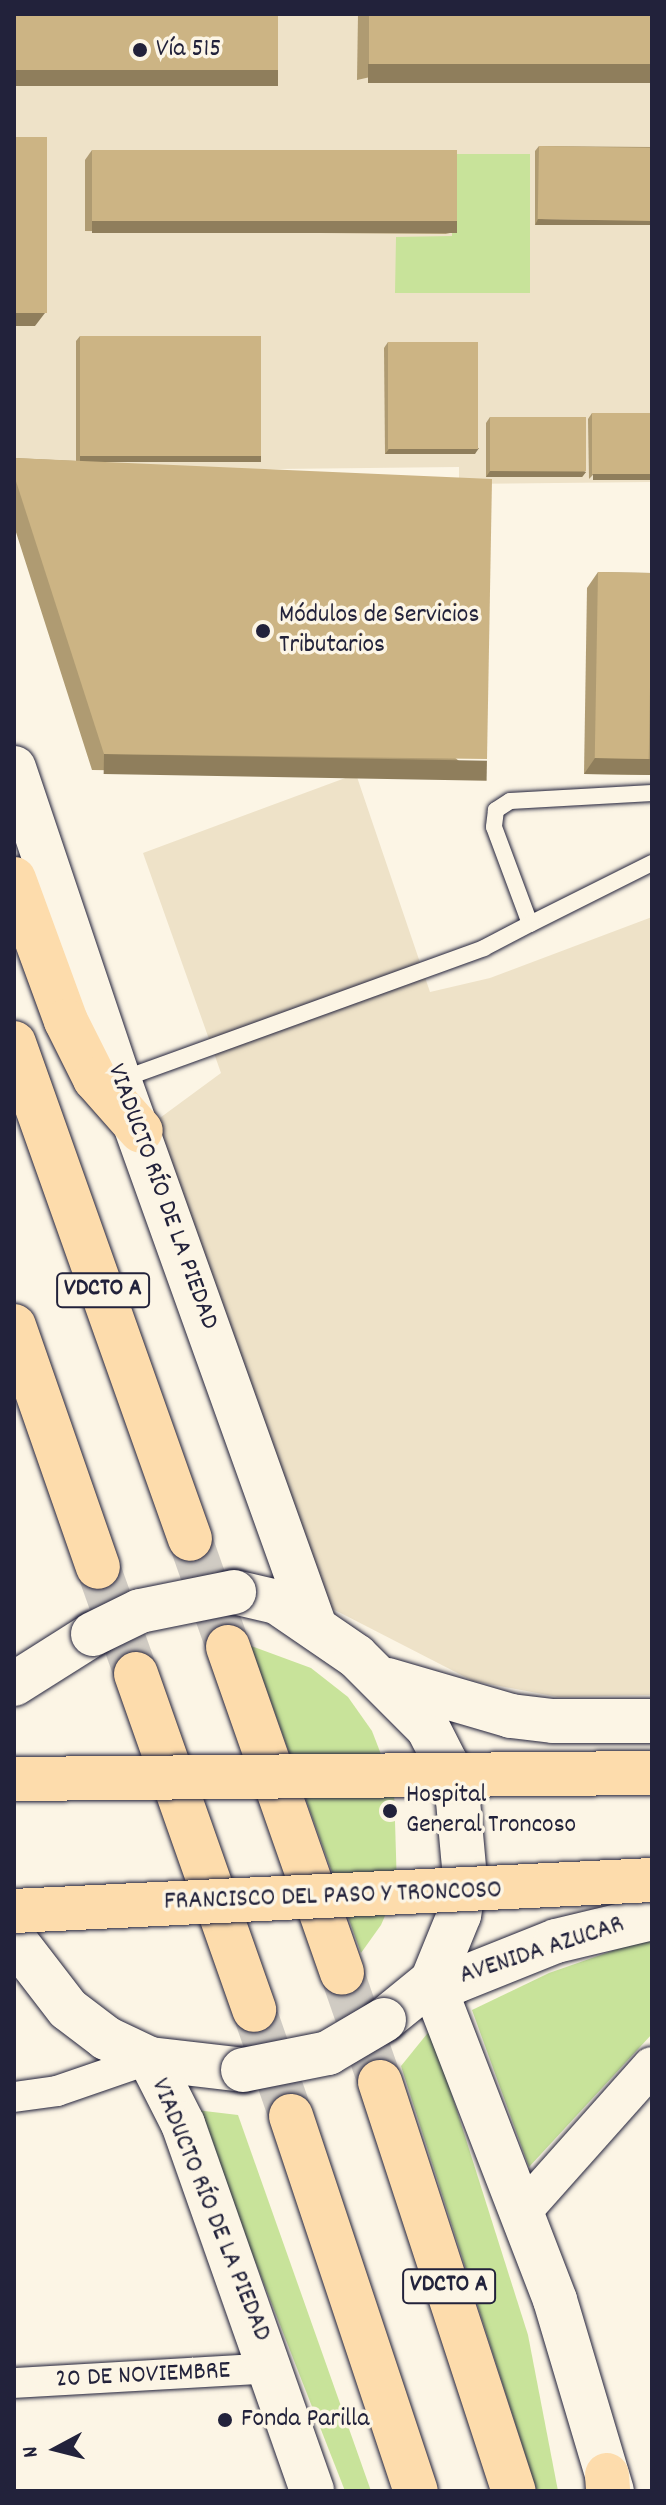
<!DOCTYPE html>
<html>
<head>
<meta charset="utf-8">
<style>
  body { margin:0 }
  #map { position:relative; width:666px; height:2505px; overflow:hidden; background:#fcf5e5; font-family:Dekko,sans-serif }
  div>[style] { position:absolute }
  [style*='--x'] { left:calc(var(--x)*1px); top:calc(var(--y)*1px); width:calc(var(--w)*1px); rotate:calc(var(--a)*1deg) }
  .built>* { inset:0; background:#eee2c8 }
  .green>* { inset:0; background:#c8e39a }
  .motorway-tunnel>* { height:44px; margin-top:-22px; transform-origin:0; background:repeating-linear-gradient(90deg,#d0cbc3 0 44px,transparent 0 66px) }
  .roads { filter:drop-shadow(0 0 2px #22223b) drop-shadow(0 0 2px #22223b) }
  .service>* { height:16px; margin:-8px; padding:0 8px; transform-origin:8px; border-radius:8px; background:#fcf5e5 }
  .minor>* { height:30px; margin:-15px; padding:0 15px; transform-origin:15px; border-radius:15px; background:#fcf5e5 }
  .tertiary>* { height:38px; margin:-19px; padding:0 19px; transform-origin:19px; border-radius:19px; background:#fcf5e5 }
  .secondary>* { height:44px; margin:-22px; padding:0 22px; transform-origin:22px; border-radius:22px; background:#fcf5e5 }
  .motorway>* { height:44px; margin:-22px; padding:0 22px; transform-origin:22px; border-radius:22px; background:#fddcac }
  .bridges { filter:drop-shadow(0 0 2px #22223b) drop-shadow(0 0 2px #22223b) }
  .secondary-bridge>* { height:44px; margin:-22px; padding:0 22px; transform-origin:22px; border-radius:22px; background:#fcf5e5 }
  .trunk-bridge>* { height:44px; margin:-22px; padding:0 22px; transform-origin:22px; border-radius:22px; background:#fddcac }
  .wall>* { inset:0; background:#af9b72 }
  .shaded-wall>* { inset:0; background:#8f7e5c; transform-origin:0 0 }
  .building>* { inset:0; background:#ccb484; transform-origin:0 0 }
  .dots>* { width:22px; height:22px; translate:-50% -50%; box-sizing:border-box; border:4px solid #fcf5e5; border-radius:50% }
  span { translate:-50% -50%; white-space:nowrap; text-align:center; line-height:1.15; -webkit-text-stroke:7px #fcf5e5; paint-order:stroke }
  .shield-label span { padding:2px 6px; background:#fcf5e5; border:2px solid; border-radius:6px; -webkit-text-stroke-width:0 }
  .shield-label { font-size:24px; color:#22223b; font-weight:700 }
  .poi-label { font-size:26px; color:#22223b }
  .left { translate:0 -50%; text-align:left }
  .street-label { font-size:26px; color:#22223b }
  .frame { position:absolute; inset:0; border:16px solid #22223b; pointer-events:none }
  .north { position:absolute; left:16px; top:2409px; width:80px; height:80px; -webkit-text-stroke:6px #fcf5e5; paint-order:stroke; rotate:263deg; font-size:22px; font-weight:700; line-height:32px; text-align:center; color:#22223b }
  .north::after { content:''; display:block; margin:auto; width:28px; height:36px; background:#22223b; clip-path:polygon(50% 0,100% 100%,50% 72%,0 100%) }
</style>
</head>
<body>
<div id="map">
  <div class="built">
    <i style="clip-path:polygon(14px 14px,652px 14px,652px 482px,459px 484px,459px 467px,14px 472px)"></i>
    <i style="clip-path:polygon(356px 774px,430px 992px,490px 978px,652px 917px,652px 1695px,558px 1697px,473px 1681px,327px 1606px,153px 1123px,221px 1073px,143px 853px)"></i>
  </div>
  <div class="green">
    <i style="clip-path:polygon(452px 154px,530px 154px,530px 293px,395px 293px,396px 237px,452px 236px)"></i>
    <i style="clip-path:polygon(251px 1646px,311px 1668px,348px 1697px,372px 1731px,394px 1788px,397px 1888px,381px 1925px,361px 1953px)"></i>
    <i style="clip-path:polygon(652px 1937px,652px 2034px,529px 2167px,472px 2010px,549px 1973px)"></i>
    <i style="clip-path:polygon(431px 2029px,528px 2335px,558px 2491px,537px 2491px,401px 2066px)"></i>
    <i style="clip-path:polygon(196px 2110px,238px 2115px,371px 2491px,345px 2491px)"></i>
  </div>
  <div class="motorway-tunnel">
    <i style="--x:190;--y:1539;--w:114;--a:70.6"></i>
    <i style="--x:98;--y:1567;--w:114;--a:70.4"></i>
    <i style="--x:342;--y:1973;--w:115;--a:70.8"></i>
    <i style="--x:254;--y:2010;--w:112;--a:70.8"></i>
  </div>
  <div class="roads">
    <div class="service">
      <i style="--x:652;--y:793;--w:142;--a:176.8"></i>
      <i style="--x:510;--y:801;--w:17;--a:147"></i>
      <i style="--x:496;--y:810;--w:17;--a:97"></i>
      <i style="--x:494;--y:827;--w:103;--a:69.6"></i>
      <i style="--x:530;--y:924;--w:136;--a:-26.6"></i>
      <i style="--x:120;--y:1080;--w:387;--a:-19.9"></i>
      <i style="--x:484;--y:948;--w:52;--a:-27.6"></i>
    </div>
    <div class="minor">
      <i style="--x:14;--y:2097;--w:43;--a:-7.9"></i>
      <i style="--x:57;--y:2091;--w:98;--a:-19"></i>
      <i style="--x:14;--y:2383;--w:259;--a:-3.3"></i>
    </div>
    <div class="tertiary">
      <i style="--x:520;--y:2214;--w:198;--a:-48.3"></i>
    </div>
    <div class="secondary">
      <i style="--x:14;--y:768;--w:329;--a:71.4"></i>
      <i style="--x:119;--y:1080;--w:578;--a:70.28"></i>
      <i style="--x:234;--y:1592;--w:44;--a:13.1"></i>
      <i style="--x:277;--y:1602;--w:96;--a:34.4"></i>
      <i style="--x:356;--y:1656;--w:102;--a:45"></i>
      <i style="--x:428;--y:1728;--w:39;--a:63"></i>
      <i style="--x:446;--y:1763;--w:40;--a:72"></i>
      <i style="--x:458;--y:1801;--w:77;--a:84.8"></i>
      <i style="--x:465;--y:1878;--w:37;--a:99"></i>
      <i style="--x:459;--y:1915;--w:71;--a:112.2"></i>
      <i style="--x:432;--y:1981;--w:342;--a:68.9"></i>
      <i style="--x:555;--y:2300;--w:199;--a:73.4"></i>
      <i style="--x:388;--y:1680;--w:128;--a:16.3"></i>
      <i style="--x:511;--y:1716;--w:42;--a:6.8"></i>
      <i style="--x:553;--y:1721;--w:99;--a:0"></i>
      <i style="--x:14;--y:1684;--w:93;--a:-32.3"></i>
      <i style="--x:14;--y:1939;--w:88;--a:52.4"></i>
      <i style="--x:68;--y:2009;--w:48;--a:37.3"></i>
      <i style="--x:106;--y:2038;--w:49;--a:25.5"></i>
      <i style="--x:150;--y:2059;--w:94;--a:6.7"></i>
      <i style="--x:384;--y:2020;--w:62;--a:-39.1"></i>
      <i style="--x:432;--y:1981;--w:24;--a:0"></i>
      <i style="--x:456;--y:1981;--w:108;--a:-21.8"></i>
      <i style="--x:556;--y:1941;--w:99;--a:-13.5"></i>
      <i style="--x:150;--y:2059;--w:73;--a:63.1"></i>
      <i style="--x:183;--y:2124;--w:389;--a:70.6"></i>
    </div>
    <div class="motorway">
      <i style="--x:14;--y:879;--w:151;--a:69.9"></i>
      <i style="--x:66;--y:1021;--w:65;--a:63.4"></i>
      <i style="--x:95;--y:1079;--w:69;--a:48.5"></i>
      <i style="--x:14;--y:1043;--w:526;--a:70.46"></i>
      <i style="--x:14;--y:1326;--w:255;--a:70.8"></i>
      <i style="--x:228;--y:1647;--w:345;--a:70.7"></i>
      <i style="--x:136;--y:1674;--w:356;--a:70.6"></i>
      <i style="--x:380;--y:2082;--w:430;--a:71.9"></i>
      <i style="--x:291;--y:2116;--w:395;--a:71.6"></i>
      <i style="--x:607;--y:2475;--w:16;--a:86"></i>
    </div>
  </div>
  <div class="bridges">
    <div class="secondary-bridge">
      <i style="--x:93;--y:1634;--w:52;--a:-26.1"></i>
      <i style="--x:140;--y:1611;--w:96;--a:-11.4"></i>
      <i style="--x:243;--y:2070;--w:87;--a:-11.3"></i>
      <i style="--x:328;--y:2053;--w:65;--a:-30.5"></i>
    </div>
    <div class="trunk-bridge">
      <i style="--x:14;--y:1779;--w:638;--a:-0.54"></i>
      <i style="--x:14;--y:1911;--w:639;--a:-2.78"></i>
    </div>
  </div>
  <div class="wall">
    <i style="clip-path:polygon(358px 14px,652px 14px,357px 80px)"></i>
    <i style="clip-path:polygon(539px 146px,652px 147px,535px 225px,535px 151px)"></i>
    <i style="clip-path:polygon(92px 150px,450px 234px,85px 231px,85px 160px)"></i>
    <i style="clip-path:polygon(80px 336px,257px 462px,96px 462px,476px 775px,92px 770px,14px 526px,14px 458px,76px 461px,76px 341px)"></i>
    <i style="clip-path:polygon(388px 342px,475px 454px,385px 454px,384px 348px)"></i>
    <i style="clip-path:polygon(592px 413px,652px 413px,589px 479px,588px 419px)"></i>
    <i style="clip-path:polygon(490px 417px,586px 472px,582px 477px,486px 477px,486px 423px)"></i>
    <i style="clip-path:polygon(598px 572px,652px 573px,652px 775px,584px 774px,587px 588px)"></i>
  </div>
  <div class="shaded-wall">
    <i style="left:368px;top:64px;width:284px;height:19px"></i>
    <i style="left:14px;top:70px;width:264px;height:16px"></i>
    <i style="clip-path:polygon(538px 219px,652px 220px,652px 225px,535px 225px)"></i>
    <i style="left:92px;top:221px;width:365px;height:12px"></i>
    <i style="clip-path:polygon(14px 313px,45px 313px,35px 326px,14px 326px)"></i>
    <i style="clip-path:polygon(479px 448px,475px 454px,385px 454px,389px 449px)"></i>
    <i style="left:80px;top:456px;width:181px;height:6px"></i>
    <i style="clip-path:polygon(490px 471px,586px 472px,582px 477px,486px 477px)"></i>
    <i style="left:593px;top:474px;width:59px;height:6px"></i>
    <i style="left:104px;top:754px;width:383px;height:20px;rotate:1deg"></i>
    <i style="clip-path:polygon(595px 758px,652px 759px,652px 775px,584px 774px)"></i>
  </div>
  <div class="building">
    <i style="left:14px;top:14px;width:264px;height:56px"></i>
    <i style="left:369px;top:14px;width:283px;height:50px"></i>
    <i style="left:14px;top:137px;width:33px;height:176px"></i>
    <i style="left:539px;top:146px;width:113px;height:73px;rotate:1deg"></i>
    <i style="left:92px;top:150px;width:365px;height:71px"></i>
    <i style="left:80px;top:336px;width:181px;height:120px"></i>
    <i style="left:388px;top:342px;width:90px;height:107px"></i>
    <i style="left:592px;top:413px;width:60px;height:61px"></i>
    <i style="left:490px;top:417px;width:96px;height:54px"></i>
    <i style="clip-path:polygon(14px 458px,492px 479px,487px 759px,104px 754px,14px 475px)"></i>
    <i style="left:598px;top:572px;width:54px;height:186px;rotate:1deg"></i>
  </div>
  <div class="dots">
    <i style="left:140px;top:50px;background:#22223b"></i>
    <i style="left:263px;top:631px;background:#22223b"></i>
    <i style="left:390px;top:1811px;background:#22223b"></i>
    <i style="left:225px;top:2420px;background:#22223b"></i>
  </div>
  <div class="shield-label">
    <span style="left:103px;top:1290px">VDCTO A</span>
    <span style="left:449px;top:2286px">VDCTO A</span>
  </div>
  <div class="poi-label">
    <span class="left" style="left:156px;top:50px">Vía 515</span>
    <span class="left" style="left:279px;top:631px">Módulos de Servicios<br>Tributarios</span>
    <span class="left" style="left:406px;top:1811px">Hospital<br>General Troncoso</span>
    <span class="left" style="left:241px;top:2420px">Fonda Parilla</span>
  </div>
  <div class="street-label">
    <span style="left:162px;top:1197px;rotate:70deg">VIADUCTO RÍO DE LA PIEDAD</span>
    <span style="left:333px;top:1897px;rotate:-2deg">FRANCISCO DEL PASO Y TRONCOSO</span>
    <span style="left:542px;top:1951px;rotate:-18deg">AVENIDA AZUCAR</span>
    <span style="left:210px;top:2210px;rotate:68deg">VIADUCTO RÍO DE LA PIEDAD</span>
    <span style="left:143px;top:2376px;rotate:-3deg">20 DE NOVIEMBRE</span>
  </div>
  <div class="frame"></div>
  <div class="north">N</div>
</div>
</body>
</html>
